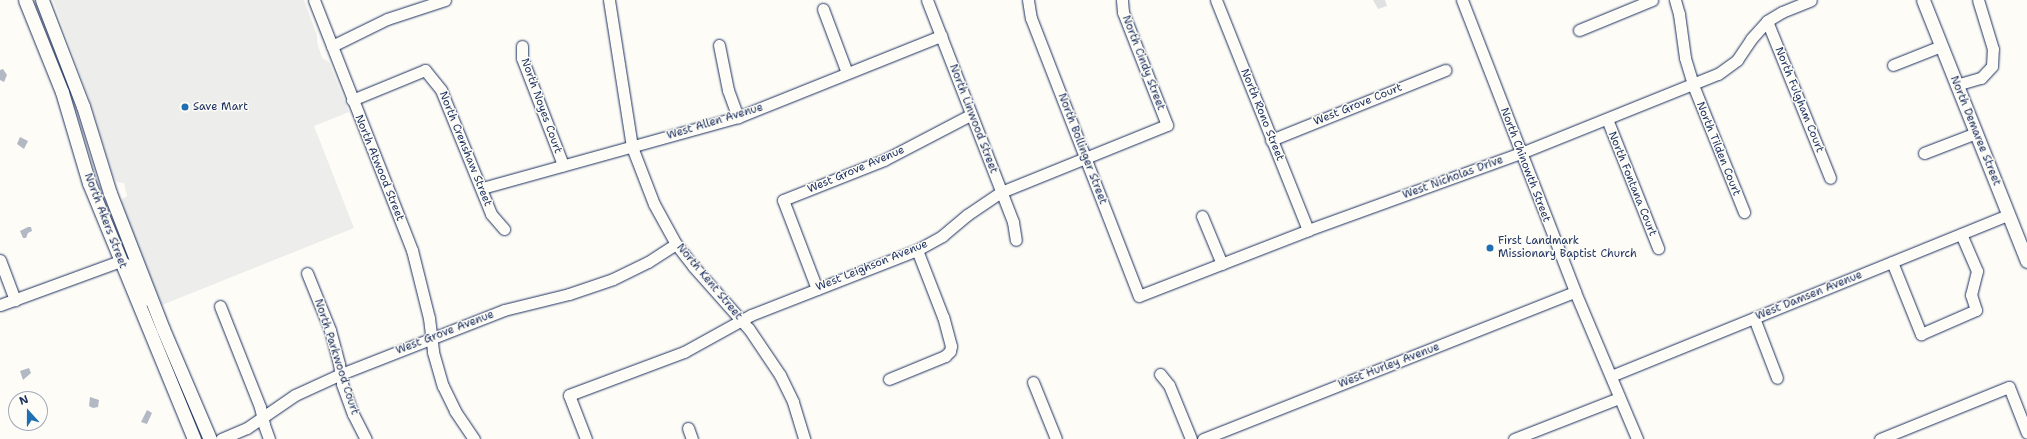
<!DOCTYPE html>
<html>
<head>
<meta charset="utf-8">
<style>
  body { margin:0 }
  #map { position:relative; width:2027px; height:439px; overflow:hidden; background:#fdfcf7; font-family:"Shantell Sans",sans-serif }
  div>[style] { position:absolute }
  [style*='--x'] { left:calc(var(--x)*1px); top:calc(var(--y)*1px); width:calc(var(--w)*1px); rotate:calc(var(--a)*1deg) }
  .built>* { inset:0; background:#edeeec }
  .green>* { inset:0; background:#e0e1e3 }
  .water>* { inset:0; background:#b3b8c5 }
  .roads { filter:drop-shadow(0 0 1px #1b2f5e) drop-shadow(0 0 1px #1b2f5e) }
  .minor>* { height:11px; margin:-5.5px; padding:0 5.5px; transform-origin:5.5px; border-radius:5.5px; background:#fdfcf7 }
  .major>* { height:13px; margin:-6.5px; padding:0 6.5px; transform-origin:6.5px; border-radius:6.5px; background:#fdfcf7 }
  .dots>* { width:11px; height:11px; translate:-50% -50%; box-sizing:border-box; border:2px solid #fdfcf7; border-radius:50% }
  span { translate:-50% -50%; white-space:nowrap; text-align:center; line-height:1.15; -webkit-text-stroke:3px #fdfcf7; paint-order:stroke }
  .street-label { font-size:11px; color:#1b2f5e }
  .poi-label { font-size:11px; color:#1b2f5e }
  .left { translate:0 -50%; text-align:left }
  .north { position:absolute; left:8px; top:391px; width:40px; height:40px; box-sizing:border-box; background:#fdfcf7; border:1px solid #a3aaba; border-radius:50%; rotate:339deg; font-size:11px; font-weight:700; line-height:16px; text-align:center; color:#1b2f5e }
  .north::after { content:''; display:block; margin:auto; width:14px; height:18px; background:#1f6fb2; clip-path:polygon(50% 0,100% 100%,50% 72%,0 100%) }
</style>
</head>
<body>
<div id="map">
  <div class="built">
    <i style="clip-path:polygon(53px 0,304px 0,317px 35px,317px 42px,322px 58px,329px 62px,349px 112px,314px 126px,354px 228px,162px 305px,121px 204px,122px 199px,127px 196px,124px 183px,117px 182px,113px 175px,90px 101px)"></i>
  </div>
  <div class="green">
    <i style="clip-path:polygon(1373px 0,1385px 0,1387px 6px,1378px 9px)"></i>
  </div>
  <div class="water">
    <i style="clip-path:polygon(3px 69px,7px 75px,4px 82px,0 80px,0 70px)"></i>
    <i style="clip-path:polygon(20px 137px,28px 141px,24px 149px,17px 144px)"></i>
    <i style="clip-path:polygon(28px 227px,31px 227px,32px 231px,28px 233px,26px 238px,23px 238px,20px 231px)"></i>
    <i style="clip-path:polygon(29px 368px,31px 373px,23px 380px,20px 371px)"></i>
    <i style="clip-path:polygon(90px 397px,99px 400px,98px 407px,93px 408px,89px 406px)"></i>
    <i style="clip-path:polygon(147px 410px,152px 413px,147px 424px,141px 422px)"></i>
  </div>
  <div class="roads">
    <div class="minor">
      <i style="--x:314;--y:0;--w:269;--a:68.6"></i>
      <i style="--x:412;--y:250;--w:70;--a:76"></i>
      <i style="--x:429;--y:318;--w:34;--a:83"></i>
      <i style="--x:433;--y:352;--w:35;--a:74"></i>
      <i style="--x:443;--y:386;--w:28;--a:64"></i>
      <i style="--x:455;--y:411;--w:34;--a:56"></i>
      <i style="--x:609;--y:0;--w:149;--a:81.1"></i>
      <i style="--x:632;--y:147;--w:61;--a:68.9"></i>
      <i style="--x:654;--y:204;--w:46;--a:61.2"></i>
      <i style="--x:676;--y:244;--w:28;--a:52"></i>
      <i style="--x:693;--y:266;--w:84;--a:48.4"></i>
      <i style="--x:749;--y:329;--w:55;--a:56"></i>
      <i style="--x:780;--y:375;--w:30;--a:64"></i>
      <i style="--x:793;--y:402;--w:39;--a:73"></i>
      <i style="--x:927;--y:0;--w:238;--a:68.8"></i>
      <i style="--x:1013;--y:222;--w:18;--a:81"></i>
      <i style="--x:1028;--y:0;--w:18;--a:81"></i>
      <i style="--x:1031;--y:18;--w:298;--a:68.8"></i>
      <i style="--x:1139;--y:296;--w:181;--a:-21.3"></i>
      <i style="--x:1308;--y:230;--w:226;--a:-19.9"></i>
      <i style="--x:1521;--y:153;--w:212;--a:-21.9"></i>
      <i style="--x:1718;--y:74;--w:24;--a:-36"></i>
      <i style="--x:1737;--y:60;--w:25;--a:-56"></i>
      <i style="--x:1751;--y:39;--w:24;--a:-48"></i>
      <i style="--x:1767;--y:21;--w:17;--a:-31"></i>
      <i style="--x:1782;--y:12;--w:31;--a:-22"></i>
      <i style="--x:1216;--y:0;--w:248;--a:68.2"></i>
      <i style="--x:1462;--y:0;--w:313;--a:68.8"></i>
      <i style="--x:1575;--y:292;--w:160;--a:67.1"></i>
      <i style="--x:1675;--y:0;--w:15;--a:74"></i>
      <i style="--x:1679;--y:14;--w:44;--a:82.2"></i>
      <i style="--x:1685;--y:58;--w:28;--a:73"></i>
      <i style="--x:1693;--y:85;--w:137;--a:68.1"></i>
      <i style="--x:823;--y:9;--w:68;--a:69.4"></i>
      <i style="--x:1767;--y:21;--w:169;--a:68.1"></i>
      <i style="--x:1579;--y:30;--w:79;--a:-22.3"></i>
      <i style="--x:719;--y:45;--w:46;--a:78.7"></i>
      <i style="--x:728;--y:90;--w:29;--a:70"></i>
      <i style="--x:332;--y:46;--w:61;--a:-26.1"></i>
      <i style="--x:387;--y:19;--w:61;--a:-18.1"></i>
      <i style="--x:522;--y:46;--w:12;--a:90"></i>
      <i style="--x:522;--y:58;--w:115;--a:69"></i>
      <i style="--x:1893;--y:65;--w:52;--a:-21.6"></i>
      <i style="--x:1956;--y:85;--w:26;--a:-16"></i>
      <i style="--x:1981;--y:78;--w:16;--a:-47"></i>
      <i style="--x:1992;--y:66;--w:17;--a:-87"></i>
      <i style="--x:1993;--y:49;--w:51;--a:-107"></i>
      <i style="--x:352;--y:100;--w:79;--a:-22.3"></i>
      <i style="--x:425;--y:70;--w:26;--a:51"></i>
      <i style="--x:441;--y:90;--w:134;--a:68"></i>
      <i style="--x:491;--y:214;--w:20;--a:49"></i>
      <i style="--x:1607;--y:119;--w:139;--a:68.4"></i>
      <i style="--x:1271;--y:140;--w:188;--a:-21.9"></i>
      <i style="--x:1924;--y:153;--w:56;--a:-21"></i>
      <i style="--x:482;--y:188;--w:266;--a:-15.5"></i>
      <i style="--x:738;--y:117;--w:219;--a:-21.8"></i>
      <i style="--x:1202;--y:216;--w:52;--a:67.4"></i>
      <i style="--x:0;--y:260;--w:43;--a:69.4"></i>
      <i style="--x:1892;--y:262;--w:78;--a:68.1"></i>
      <i style="--x:1921;--y:334;--w:60;--a:-23.6"></i>
      <i style="--x:1976;--y:310;--w:16;--a:-108"></i>
      <i style="--x:1971;--y:295;--w:25;--a:-76"></i>
      <i style="--x:1977;--y:271;--w:40;--a:-113.4"></i>
      <i style="--x:307;--y:273;--w:61;--a:68"></i>
      <i style="--x:330;--y:330;--w:35;--a:75"></i>
      <i style="--x:339;--y:364;--w:20;--a:81"></i>
      <i style="--x:342;--y:384;--w:32;--a:70"></i>
      <i style="--x:353;--y:414;--w:28;--a:63"></i>
      <i style="--x:817;--y:289;--w:95;--a:-110.9"></i>
      <i style="--x:783;--y:200;--w:109;--a:-21.6"></i>
      <i style="--x:884;--y:160;--w:97;--a:-27.6"></i>
      <i style="--x:0;--y:305;--w:128;--a:-20.1"></i>
      <i style="--x:120;--y:261;--w:11;--a:27"></i>
      <i style="--x:130;--y:266;--w:37;--a:66"></i>
      <i style="--x:220;--y:306;--w:109;--a:68.4"></i>
      <i style="--x:260;--y:407;--w:18;--a:77"></i>
      <i style="--x:264;--y:425;--w:15;--a:70"></i>
      <i style="--x:1754;--y:318;--w:64;--a:69"></i>
      <i style="--x:1160;--y:374;--w:14;--a:51"></i>
      <i style="--x:1169;--y:385;--w:58;--a:67.8"></i>
      <i style="--x:1611;--y:376;--w:428;--a:-22.1"></i>
      <i style="--x:889;--y:379;--w:61;--a:-22.3"></i>
      <i style="--x:945;--y:356;--w:7;--a:-45"></i>
      <i style="--x:950;--y:351;--w:5;--a:-79"></i>
      <i style="--x:951;--y:346;--w:30;--a:-105"></i>
      <i style="--x:943;--y:317;--w:72;--a:-111.2"></i>
      <i style="--x:1033;--y:382;--w:61;--a:68"></i>
      <i style="--x:688;--y:428;--w:12;--a:70"></i>
      <i style="--x:221;--y:439;--w:28;--a:-23"></i>
      <i style="--x:247;--y:428;--w:58;--a:-34.5"></i>
      <i style="--x:295;--y:395;--w:51;--a:-24.5"></i>
      <i style="--x:341;--y:374;--w:175;--a:-21.4"></i>
      <i style="--x:504;--y:310;--w:67;--a:-13.8"></i>
      <i style="--x:569;--y:294;--w:46;--a:-18.8"></i>
      <i style="--x:613;--y:279;--w:39;--a:-26"></i>
      <i style="--x:648;--y:262;--w:33;--a:-33"></i>
      <i style="--x:586;--y:439;--w:47;--a:-111.1"></i>
      <i style="--x:569;--y:395;--w:123;--a:-20.5"></i>
      <i style="--x:684;--y:352;--w:77;--a:-28.9"></i>
      <i style="--x:751;--y:315;--w:178;--a:-21.4"></i>
      <i style="--x:917;--y:250;--w:29;--a:-29"></i>
      <i style="--x:942;--y:236;--w:33;--a:-40"></i>
      <i style="--x:967;--y:215;--w:41;--a:-34.1"></i>
      <i style="--x:1001;--y:192;--w:179;--a:-22"></i>
      <i style="--x:1167;--y:125;--w:121;--a:-111.3"></i>
      <i style="--x:1123;--y:12;--w:12;--a:-95"></i>
      <i style="--x:1203;--y:439;--w:400;--a:-21.6"></i>
      <i style="--x:1514;--y:439;--w:113;--a:-21.3"></i>
      <i style="--x:1880;--y:439;--w:139;--a:-22"></i>
      <i style="--x:2009;--y:387;--w:49;--a:68.6"></i>
    </div>
    <div class="major">
      <i style="--x:25;--y:0;--w:99;--a:68.1"></i>
      <i style="--x:62;--y:92;--w:95;--a:73.5"></i>
      <i style="--x:89;--y:183;--w:277;--a:67.7"></i>
      <i style="--x:42;--y:0;--w:114;--a:68.9"></i>
      <i style="--x:83;--y:106;--w:91;--a:72.8"></i>
      <i style="--x:110;--y:193;--w:146;--a:68.7"></i>
      <i style="--x:163;--y:329;--w:120;--a:66.9"></i>
      <i style="--x:1923;--y:0;--w:281;--a:68.3"></i>
    </div>
  </div>
  <div class="dots">
    <i style="left:185px;top:107px;background:#1f6fb2"></i>
    <i style="left:1490px;top:248px;background:#1f6fb2"></i>
  </div>
  <div class="street-label">
    <span style="left:1143px;top:63px;rotate:69deg">North Cindy Street</span>
    <span style="left:1799px;top:100px;rotate:68deg">North Fulgham Court</span>
    <span style="left:1358px;top:105px;rotate:-22deg">West Grove Court</span>
    <span style="left:541px;top:106px;rotate:70deg">North Noyes Court</span>
    <span style="left:1262px;top:115px;rotate:68deg">North Rono Street</span>
    <span style="left:973px;top:119px;rotate:69deg">North Linwood Street</span>
    <span style="left:715px;top:122px;rotate:-17deg">West Allen Avenue</span>
    <span style="left:1975px;top:131px;rotate:68deg">North Demaree Street</span>
    <span style="left:465px;top:149px;rotate:68deg">North Crenshaw Street</span>
    <span style="left:1082px;top:149px;rotate:69deg">North Bollinger Street</span>
    <span style="left:1718px;top:149px;rotate:68deg">North Tilden Court</span>
    <span style="left:1525px;top:165px;rotate:69deg">North Chinowth Street</span>
    <span style="left:379px;top:168px;rotate:68deg">North Atwood Street</span>
    <span style="left:856px;top:170px;rotate:-23deg">West Grove Avenue</span>
    <span style="left:1453px;top:178px;rotate:-20deg">West Nicholas Drive</span>
    <span style="left:1632px;top:184px;rotate:68deg">North Fontana Court</span>
    <span style="left:105px;top:221px;rotate:69deg">North Akers Street</span>
    <span style="left:872px;top:266px;rotate:-22deg">West Leighson Avenue</span>
    <span style="left:709px;top:282px;rotate:50deg">North Kent Street</span>
    <span style="left:1809px;top:296px;rotate:-22deg">West Damsen Avenue</span>
    <span style="left:445px;top:333px;rotate:-21deg">West Grove Avenue</span>
    <span style="left:336px;top:357px;rotate:72deg">North Parkwood Court</span>
    <span style="left:1389px;top:366px;rotate:-21deg">West Hurley Avenue</span>
  </div>
  <div class="poi-label">
    <span class="left" style="left:193px;top:107px">Save Mart</span>
    <span class="left" style="left:1498px;top:248px">First Landmark<br>Missionary Baptist Church</span>
  </div>
  <div class="north">N</div>
</div>
</body>
</html>
